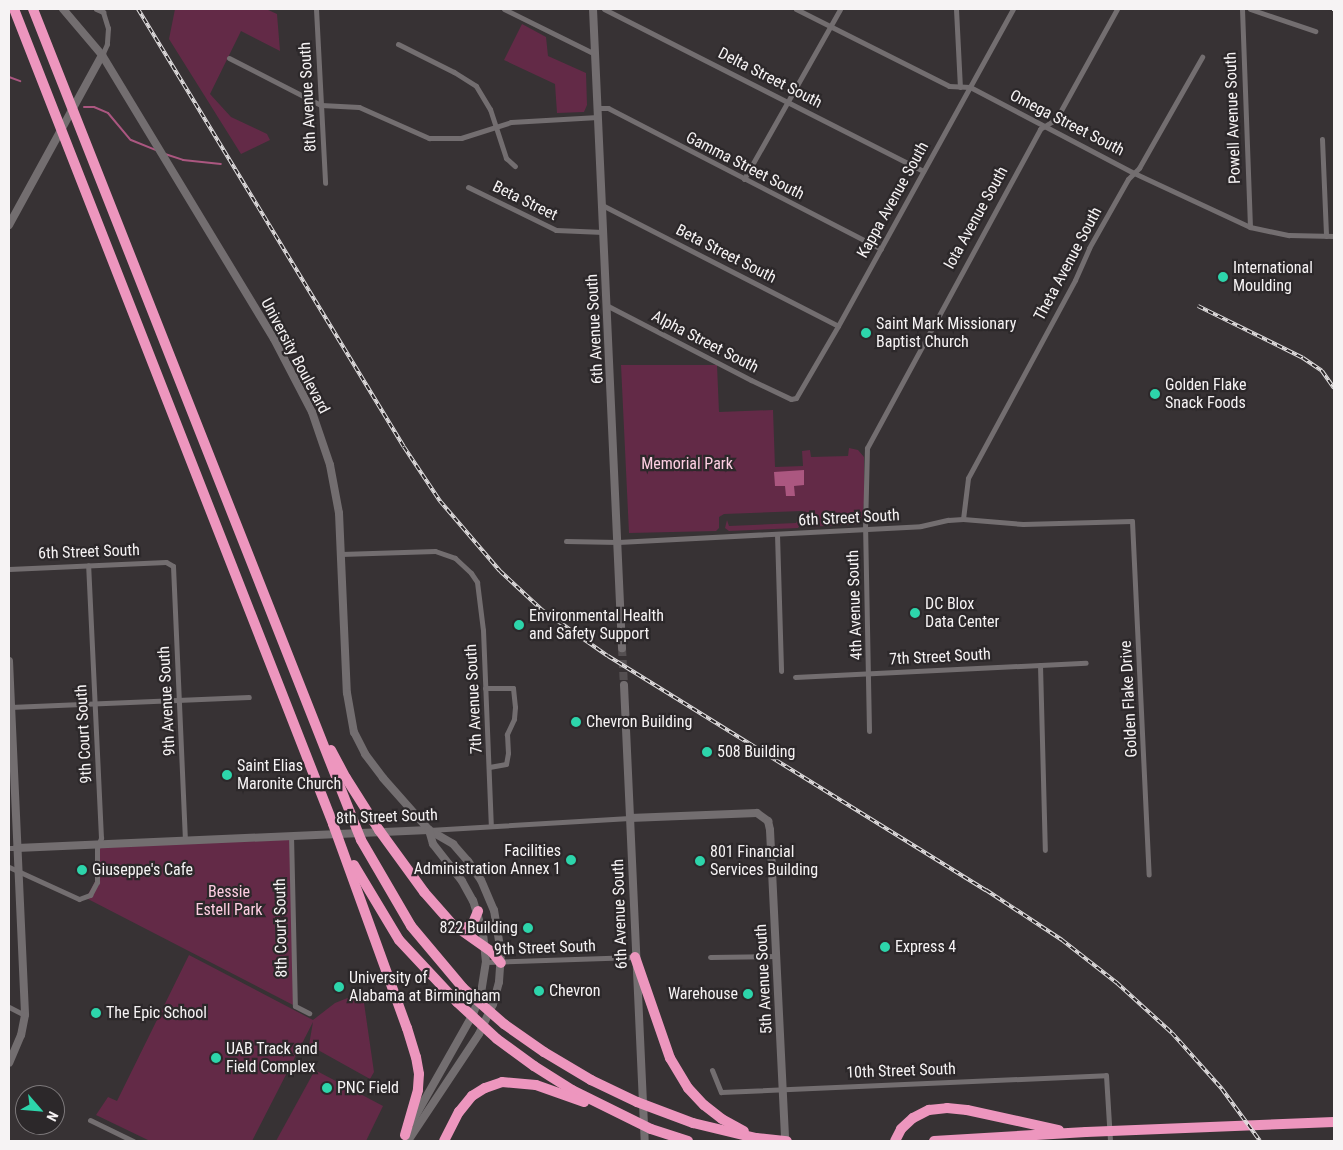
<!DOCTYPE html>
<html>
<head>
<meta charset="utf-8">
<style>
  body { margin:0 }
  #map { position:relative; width:1343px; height:1150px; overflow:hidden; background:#373234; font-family:"Roboto Condensed",sans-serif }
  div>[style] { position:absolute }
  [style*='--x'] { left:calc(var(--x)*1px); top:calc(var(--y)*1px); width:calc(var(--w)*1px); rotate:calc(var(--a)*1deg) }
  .green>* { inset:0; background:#632a47 }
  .water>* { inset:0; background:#ab5780 }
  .stream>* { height:2px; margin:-1px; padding:0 1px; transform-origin:1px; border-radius:1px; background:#ab5780 }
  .secondary-tunnel>* { height:8px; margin-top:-4px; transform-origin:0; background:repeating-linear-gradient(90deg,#544f51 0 8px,transparent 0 12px) }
  .street>* { height:5px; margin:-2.5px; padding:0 2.5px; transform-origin:2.5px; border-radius:2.5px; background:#736e70 }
  .secondary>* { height:8px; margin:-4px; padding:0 4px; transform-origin:4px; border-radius:4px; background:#736e70 }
  .highway>* { height:10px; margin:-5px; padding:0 5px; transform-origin:5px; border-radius:5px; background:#ed96be }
  .rail>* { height:4px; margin-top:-2px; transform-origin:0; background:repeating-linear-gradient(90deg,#2c282a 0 5.5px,#e0ddde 0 11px); box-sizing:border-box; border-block:1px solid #e0ddde }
  .dots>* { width:14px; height:14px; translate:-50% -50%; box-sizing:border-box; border:2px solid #2c282a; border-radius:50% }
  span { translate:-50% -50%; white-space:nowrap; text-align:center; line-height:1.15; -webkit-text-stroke:4.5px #2c282a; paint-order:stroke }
  .street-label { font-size:16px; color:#f6f3f4 }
  .poi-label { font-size:16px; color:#f6f3f4 }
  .left { translate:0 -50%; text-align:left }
  .right { translate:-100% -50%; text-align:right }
  .park-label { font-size:16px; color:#fecee2 }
  .frame { position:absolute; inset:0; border:10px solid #f6f3f4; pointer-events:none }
  .north { position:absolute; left:15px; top:1085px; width:50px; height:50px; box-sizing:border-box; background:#2c282a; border:1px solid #7d797b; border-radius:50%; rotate:117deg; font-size:14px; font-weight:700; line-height:20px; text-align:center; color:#f6f3f4 }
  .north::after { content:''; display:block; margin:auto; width:18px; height:22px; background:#2dd5ab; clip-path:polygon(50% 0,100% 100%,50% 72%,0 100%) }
</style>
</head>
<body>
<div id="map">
  <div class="green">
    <i style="clip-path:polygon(175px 9px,266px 9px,277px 14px,280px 51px,241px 31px,210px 94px,231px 117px,267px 134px,270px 140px,241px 154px,169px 39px)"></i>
    <i style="clip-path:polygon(522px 24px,546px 37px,548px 56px,586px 73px,587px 105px,584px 112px,557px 113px,555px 84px,504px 60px)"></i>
    <i style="clip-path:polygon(621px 365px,717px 365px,719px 412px,773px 410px,775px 467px,803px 466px,802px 451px,810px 450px,811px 457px,848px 456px,849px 448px,858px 450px,864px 457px,864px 503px,861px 522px,858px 524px,809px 527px,807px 514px,802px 511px,724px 514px,719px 517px,719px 528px,716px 531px,629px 533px)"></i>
    <i style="clip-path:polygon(799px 517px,802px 523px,798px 528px,729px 531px,725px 528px,727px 520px,729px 526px,796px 523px)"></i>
    <i style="clip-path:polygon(291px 835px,295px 1006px,86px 898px,97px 878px,98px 844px)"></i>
    <i style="clip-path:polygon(189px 955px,313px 1020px,335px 1003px,350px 997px,363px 996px,374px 1072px,370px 1079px,309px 1045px,313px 1022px,252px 1141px,150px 1141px,96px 1115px,108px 1097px,117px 1101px)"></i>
    <i style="clip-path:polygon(315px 1070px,383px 1106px,366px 1141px,276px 1141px)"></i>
  </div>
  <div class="water">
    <i style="clip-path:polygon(804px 470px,804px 485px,794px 486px,795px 496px,786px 496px,785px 486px,775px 486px,774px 472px)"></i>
  </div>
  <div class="stream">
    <i style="--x:9;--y:77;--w:12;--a:20"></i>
    <i style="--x:84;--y:107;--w:10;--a:0"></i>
    <i style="--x:94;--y:107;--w:15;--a:23"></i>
    <i style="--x:108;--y:113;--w:35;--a:50"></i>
    <i style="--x:131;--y:140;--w:27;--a:22"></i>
    <i style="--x:165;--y:154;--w:19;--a:18"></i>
    <i style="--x:183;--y:160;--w:38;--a:6"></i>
  </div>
  <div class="secondary-tunnel">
    <i style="--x:622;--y:648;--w:37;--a:87"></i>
  </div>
  <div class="street">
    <i style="--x:96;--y:9;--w:8;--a:23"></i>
    <i style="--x:103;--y:12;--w:17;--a:73"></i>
    <i style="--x:108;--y:28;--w:16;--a:94"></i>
    <i style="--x:107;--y:44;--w:12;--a:114"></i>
    <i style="--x:316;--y:9;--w:174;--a:87"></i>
    <i style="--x:504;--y:9;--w:102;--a:26.3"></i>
    <i style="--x:604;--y:9;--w:358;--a:26.9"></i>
    <i style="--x:796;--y:9;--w:171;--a:26.7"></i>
    <i style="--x:949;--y:86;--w:21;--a:3"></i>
    <i style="--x:970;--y:87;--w:185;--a:27.7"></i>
    <i style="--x:1134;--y:173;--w:128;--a:25"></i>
    <i style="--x:1250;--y:227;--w:40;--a:12"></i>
    <i style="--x:1289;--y:235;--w:45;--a:1.3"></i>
    <i style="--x:956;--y:9;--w:78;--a:87.1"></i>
    <i style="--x:1242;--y:9;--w:218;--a:87.9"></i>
    <i style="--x:1250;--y:9;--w:69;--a:18.7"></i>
    <i style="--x:398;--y:44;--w:63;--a:26.6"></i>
    <i style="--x:454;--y:72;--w:26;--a:32"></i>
    <i style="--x:476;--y:86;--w:27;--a:59"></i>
    <i style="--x:490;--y:109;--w:52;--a:71.9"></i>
    <i style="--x:506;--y:158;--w:12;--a:42"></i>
    <i style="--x:229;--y:58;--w:103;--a:27.1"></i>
    <i style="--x:321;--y:105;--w:38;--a:3"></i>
    <i style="--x:359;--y:107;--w:77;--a:23.9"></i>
    <i style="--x:429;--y:138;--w:32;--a:0"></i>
    <i style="--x:461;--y:138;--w:52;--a:-17.7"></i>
    <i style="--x:511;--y:122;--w:87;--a:-3.3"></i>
    <i style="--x:598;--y:108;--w:10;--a:0"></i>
    <i style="--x:608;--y:108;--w:307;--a:27.3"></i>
    <i style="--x:1322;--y:139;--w:97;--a:87.6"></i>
    <i style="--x:744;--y:179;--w:195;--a:-60.5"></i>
    <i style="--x:468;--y:187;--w:98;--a:26"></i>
    <i style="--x:556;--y:230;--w:47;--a:2.4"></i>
    <i style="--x:602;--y:205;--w:265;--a:27.1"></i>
    <i style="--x:608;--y:306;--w:161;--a:27.4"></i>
    <i style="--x:751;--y:380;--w:44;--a:25.4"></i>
    <i style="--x:791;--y:399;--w:5;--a:-11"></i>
    <i style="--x:796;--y:398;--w:83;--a:-59.7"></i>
    <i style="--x:838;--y:326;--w:362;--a:-61.1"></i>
    <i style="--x:963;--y:519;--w:41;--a:-83"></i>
    <i style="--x:968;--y:478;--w:225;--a:-61.6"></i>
    <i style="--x:1075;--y:280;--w:35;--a:-66"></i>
    <i style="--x:1089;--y:248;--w:79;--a:-60.5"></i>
    <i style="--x:1128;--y:179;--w:16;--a:-45"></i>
    <i style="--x:1139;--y:168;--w:128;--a:-60.4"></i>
    <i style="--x:777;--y:534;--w:137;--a:88.3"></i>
    <i style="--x:566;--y:541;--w:52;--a:1.1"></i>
    <i style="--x:618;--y:542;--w:303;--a:-3"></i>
    <i style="--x:921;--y:526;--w:28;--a:-13"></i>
    <i style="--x:948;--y:520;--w:15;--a:-4"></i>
    <i style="--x:963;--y:519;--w:60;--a:4.8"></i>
    <i style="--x:1023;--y:524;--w:109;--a:-1.6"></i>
    <i style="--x:1132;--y:521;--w:354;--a:87.3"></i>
    <i style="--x:341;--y:554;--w:94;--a:-1.8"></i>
    <i style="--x:435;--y:551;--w:21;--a:19"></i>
    <i style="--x:455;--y:558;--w:22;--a:43"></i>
    <i style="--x:471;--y:573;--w:11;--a:56"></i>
    <i style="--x:477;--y:582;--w:48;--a:82.9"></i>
    <i style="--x:483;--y:630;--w:196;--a:87.7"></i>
    <i style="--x:9;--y:569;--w:157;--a:-2.6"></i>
    <i style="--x:166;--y:562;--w:8;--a:30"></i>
    <i style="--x:173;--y:566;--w:274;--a:87.5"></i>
    <i style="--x:1040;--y:665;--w:185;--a:88.5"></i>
    <i style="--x:795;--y:677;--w:291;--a:-2.8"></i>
    <i style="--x:485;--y:688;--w:28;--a:0"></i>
    <i style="--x:513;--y:688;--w:19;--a:84"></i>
    <i style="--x:515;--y:707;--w:12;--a:95"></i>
    <i style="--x:514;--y:719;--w:17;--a:115"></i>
    <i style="--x:507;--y:734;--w:19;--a:87"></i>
    <i style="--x:508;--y:753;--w:11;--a:100"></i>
    <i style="--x:506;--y:764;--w:17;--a:170"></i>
    <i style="--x:10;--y:707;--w:239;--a:-2.4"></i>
    <i style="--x:869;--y:731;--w:202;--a:-91.1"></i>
    <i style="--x:865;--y:529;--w:81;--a:-88.6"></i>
    <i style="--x:867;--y:448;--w:363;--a:-61.5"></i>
    <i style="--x:1040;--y:129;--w:15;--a:-32"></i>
    <i style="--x:1053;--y:121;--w:9;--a:-49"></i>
    <i style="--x:1059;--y:114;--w:120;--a:-61.1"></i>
    <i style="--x:429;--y:830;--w:201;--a:-3.4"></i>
    <i style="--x:291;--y:835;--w:171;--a:88.7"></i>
    <i style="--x:295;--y:1006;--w:16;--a:27"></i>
    <i style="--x:9;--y:848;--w:8;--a:0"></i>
    <i style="--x:9;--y:867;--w:77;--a:24.6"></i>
    <i style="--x:79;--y:899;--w:12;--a:-20"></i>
    <i style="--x:90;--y:895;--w:15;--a:-62"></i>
    <i style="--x:97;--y:882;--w:34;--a:-90"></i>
    <i style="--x:97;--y:848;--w:11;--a:-68"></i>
    <i style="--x:101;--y:838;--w:273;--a:-92.7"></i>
    <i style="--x:710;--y:957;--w:66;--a:-0.9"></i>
    <i style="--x:486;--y:962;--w:149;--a:-1.9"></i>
    <i style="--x:9;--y:1007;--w:18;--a:27"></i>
    <i style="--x:712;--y:1070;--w:24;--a:68"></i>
    <i style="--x:721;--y:1092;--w:385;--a:-2.5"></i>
    <i style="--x:1106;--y:1075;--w:66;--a:86.5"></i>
    <i style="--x:90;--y:1120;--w:48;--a:26"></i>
  </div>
  <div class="secondary">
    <i style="--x:63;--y:9;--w:60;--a:49.7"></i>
    <i style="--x:102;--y:55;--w:332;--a:58.8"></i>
    <i style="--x:274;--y:339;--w:82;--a:62.5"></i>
    <i style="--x:312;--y:412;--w:56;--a:71.2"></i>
    <i style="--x:330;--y:465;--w:49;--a:79.4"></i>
    <i style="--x:339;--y:513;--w:180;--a:87.5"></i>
    <i style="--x:347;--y:693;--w:40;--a:80"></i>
    <i style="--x:354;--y:732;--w:25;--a:63"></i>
    <i style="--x:365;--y:754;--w:30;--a:53"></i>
    <i style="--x:383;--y:778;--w:69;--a:48.5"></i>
    <i style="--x:429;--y:830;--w:28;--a:30"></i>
    <i style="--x:453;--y:844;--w:23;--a:49"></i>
    <i style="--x:468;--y:861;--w:23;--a:56"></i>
    <i style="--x:481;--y:880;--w:33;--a:67"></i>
    <i style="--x:494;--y:910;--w:44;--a:80.8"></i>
    <i style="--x:501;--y:953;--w:29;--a:94"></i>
    <i style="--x:499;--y:982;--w:23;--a:105"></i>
    <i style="--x:493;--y:1004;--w:33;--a:115"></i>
    <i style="--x:479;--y:1034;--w:128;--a:123.6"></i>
    <i style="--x:593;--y:9;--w:640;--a:87.4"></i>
    <i style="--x:9;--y:225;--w:194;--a:-61.3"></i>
    <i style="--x:9;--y:661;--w:354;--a:87.4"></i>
    <i style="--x:25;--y:1015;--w:20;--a:101"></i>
    <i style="--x:21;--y:1035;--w:30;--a:113"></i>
    <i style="--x:624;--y:685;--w:456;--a:87.4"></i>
    <i style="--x:630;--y:818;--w:127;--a:-2.3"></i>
    <i style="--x:757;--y:813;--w:14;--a:36"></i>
    <i style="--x:768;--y:821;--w:9;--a:77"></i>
    <i style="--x:770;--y:830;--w:311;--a:87.2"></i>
    <i style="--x:17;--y:848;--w:412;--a:-2.5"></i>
    <i style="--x:412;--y:1122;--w:124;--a:-60.5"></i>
    <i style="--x:473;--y:1014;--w:22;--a:-69"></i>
    <i style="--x:481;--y:993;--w:31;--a:-81"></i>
    <i style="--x:486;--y:962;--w:29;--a:-96"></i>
    <i style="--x:483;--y:933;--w:34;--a:-107"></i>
    <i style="--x:473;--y:901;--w:23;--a:-119"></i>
    <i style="--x:462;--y:881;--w:47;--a:-128.1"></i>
    <i style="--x:433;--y:844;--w:15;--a:-106"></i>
  </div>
  <div class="highway">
    <i style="--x:14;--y:9;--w:875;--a:68.62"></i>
    <i style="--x:333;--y:824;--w:217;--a:70.1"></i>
    <i style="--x:407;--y:1028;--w:30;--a:73"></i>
    <i style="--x:416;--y:1057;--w:17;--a:80"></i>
    <i style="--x:419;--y:1074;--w:16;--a:94"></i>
    <i style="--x:418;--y:1090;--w:47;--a:106.1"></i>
    <i style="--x:33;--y:9;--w:893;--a:68.46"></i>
    <i style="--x:361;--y:840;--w:99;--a:59.8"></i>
    <i style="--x:411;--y:926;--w:81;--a:50"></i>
    <i style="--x:463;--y:988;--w:55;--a:41.3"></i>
    <i style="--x:504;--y:1024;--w:49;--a:35"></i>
    <i style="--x:544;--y:1052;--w:55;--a:30.8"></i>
    <i style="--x:591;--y:1080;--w:51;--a:25.6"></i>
    <i style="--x:637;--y:1102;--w:60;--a:20.6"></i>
    <i style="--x:693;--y:1123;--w:65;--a:13.4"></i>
    <i style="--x:756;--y:1138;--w:31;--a:6"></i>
    <i style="--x:331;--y:750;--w:32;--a:62"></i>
    <i style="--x:346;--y:778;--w:62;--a:57.6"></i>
    <i style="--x:379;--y:830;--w:77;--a:54"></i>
    <i style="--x:424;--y:892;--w:44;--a:48.7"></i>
    <i style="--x:453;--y:925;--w:9;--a:18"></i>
    <i style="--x:462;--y:928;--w:6;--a:-9"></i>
    <i style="--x:468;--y:927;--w:6;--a:-39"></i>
    <i style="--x:473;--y:923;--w:13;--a:-67"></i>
    <i style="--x:354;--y:865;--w:87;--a:59"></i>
    <i style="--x:399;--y:940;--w:85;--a:46.9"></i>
    <i style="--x:457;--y:1002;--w:54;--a:42.8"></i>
    <i style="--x:497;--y:1039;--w:46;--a:36.1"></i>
    <i style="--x:534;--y:1066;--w:45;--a:32.3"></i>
    <i style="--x:572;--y:1090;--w:88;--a:26.3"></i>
    <i style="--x:651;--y:1129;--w:39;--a:18"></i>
    <i style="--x:455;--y:926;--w:45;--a:35.1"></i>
    <i style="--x:492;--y:952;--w:14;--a:51"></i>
    <i style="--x:635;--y:957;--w:107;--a:70.9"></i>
    <i style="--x:670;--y:1058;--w:35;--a:59"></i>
    <i style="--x:688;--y:1088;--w:23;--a:47"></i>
    <i style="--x:704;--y:1105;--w:23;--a:38"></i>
    <i style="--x:722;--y:1119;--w:25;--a:29"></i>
    <i style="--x:444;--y:1141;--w:33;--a:-63"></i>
    <i style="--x:459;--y:1112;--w:21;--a:-51"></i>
    <i style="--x:472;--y:1096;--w:15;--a:-32"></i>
    <i style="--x:485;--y:1088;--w:18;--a:-19"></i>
    <i style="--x:502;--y:1082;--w:34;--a:5"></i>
    <i style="--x:536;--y:1085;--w:51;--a:19.5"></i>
    <i style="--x:895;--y:1141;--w:13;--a:-63"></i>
    <i style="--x:901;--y:1129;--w:16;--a:-43"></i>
    <i style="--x:913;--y:1118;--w:18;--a:-27"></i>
    <i style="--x:929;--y:1110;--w:18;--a:-6"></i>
    <i style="--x:947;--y:1108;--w:20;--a:6"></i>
    <i style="--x:967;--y:1110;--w:94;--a:12.3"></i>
    <i style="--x:934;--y:1141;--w:152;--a:-3.4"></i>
    <i style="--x:1086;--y:1132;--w:248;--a:-2.3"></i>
  </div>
  <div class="rail">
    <i style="--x:138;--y:9;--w:512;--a:58.73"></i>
    <i style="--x:404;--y:447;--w:65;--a:56.3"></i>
    <i style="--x:440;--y:501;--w:92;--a:49.4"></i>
    <i style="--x:500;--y:571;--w:57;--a:42.9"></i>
    <i style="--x:542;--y:610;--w:80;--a:34.9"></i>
    <i style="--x:608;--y:656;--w:445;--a:31.8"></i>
    <i style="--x:986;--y:890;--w:91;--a:33.3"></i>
    <i style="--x:1062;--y:940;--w:70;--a:38"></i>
    <i style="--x:1117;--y:983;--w:74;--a:42.3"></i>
    <i style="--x:1172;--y:1033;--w:75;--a:48.2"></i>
    <i style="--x:1222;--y:1089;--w:64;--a:53.8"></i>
    <i style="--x:1334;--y:9;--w:2;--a:90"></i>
    <i style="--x:1198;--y:306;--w:117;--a:26.3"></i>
    <i style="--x:1303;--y:358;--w:23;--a:34"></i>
    <i style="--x:1322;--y:371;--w:21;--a:55"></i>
  </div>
  <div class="dots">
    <i style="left:1223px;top:277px;background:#2dd5ab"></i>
    <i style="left:866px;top:333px;background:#2dd5ab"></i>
    <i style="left:1155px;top:394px;background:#2dd5ab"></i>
    <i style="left:915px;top:613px;background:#2dd5ab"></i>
    <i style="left:519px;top:625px;background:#2dd5ab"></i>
    <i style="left:576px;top:722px;background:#2dd5ab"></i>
    <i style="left:707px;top:752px;background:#2dd5ab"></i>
    <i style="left:227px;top:775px;background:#2dd5ab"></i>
    <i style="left:571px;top:860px;background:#2dd5ab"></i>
    <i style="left:700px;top:861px;background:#2dd5ab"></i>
    <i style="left:82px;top:870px;background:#2dd5ab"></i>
    <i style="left:528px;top:928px;background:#2dd5ab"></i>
    <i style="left:885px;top:947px;background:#2dd5ab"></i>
    <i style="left:339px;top:987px;background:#2dd5ab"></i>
    <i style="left:539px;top:991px;background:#2dd5ab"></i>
    <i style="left:748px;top:994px;background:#2dd5ab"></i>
    <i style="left:96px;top:1013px;background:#2dd5ab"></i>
    <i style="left:216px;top:1058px;background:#2dd5ab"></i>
    <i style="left:327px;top:1088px;background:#2dd5ab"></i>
  </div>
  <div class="street-label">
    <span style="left:770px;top:78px;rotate:27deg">Delta Street South</span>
    <span style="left:308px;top:97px;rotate:-93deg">8th Avenue South</span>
    <span style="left:1233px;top:118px;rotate:-92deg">Powell Avenue South</span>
    <span style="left:1067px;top:123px;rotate:27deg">Omega Street South</span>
    <span style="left:745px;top:166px;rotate:27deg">Gamma Street South</span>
    <span style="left:893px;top:200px;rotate:-61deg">Kappa Avenue South</span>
    <span style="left:525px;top:201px;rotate:26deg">Beta Street</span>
    <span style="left:976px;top:218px;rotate:-61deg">Iota Avenue South</span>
    <span style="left:726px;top:254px;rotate:27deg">Beta Street South</span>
    <span style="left:1068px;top:264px;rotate:-62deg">Theta Avenue South</span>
    <span style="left:595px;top:329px;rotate:-93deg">6th Avenue South</span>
    <span style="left:705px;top:342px;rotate:27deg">Alpha Street South</span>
    <span style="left:295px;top:356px;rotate:62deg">University Boulevard</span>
    <span style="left:849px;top:518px;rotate:-3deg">6th Street South</span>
    <span style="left:89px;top:552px;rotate:-2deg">6th Street South</span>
    <span style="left:855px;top:605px;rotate:-92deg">4th Avenue South</span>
    <span style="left:940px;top:657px;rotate:-3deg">7th Street South</span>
    <span style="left:474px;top:699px;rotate:-93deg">7th Avenue South</span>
    <span style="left:1129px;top:699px;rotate:-93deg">Golden Flake Drive</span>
    <span style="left:167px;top:701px;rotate:-93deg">9th Avenue South</span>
    <span style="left:84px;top:734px;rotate:-93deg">9th Court South</span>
    <span style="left:387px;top:817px;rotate:-2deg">8th Street South</span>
    <span style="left:620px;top:914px;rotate:-92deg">6th Avenue South</span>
    <span style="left:281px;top:928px;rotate:-91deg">8th Court South</span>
    <span style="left:545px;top:948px;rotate:-2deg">9th Street South</span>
    <span style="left:764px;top:979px;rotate:-93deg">5th Avenue South</span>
    <span style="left:901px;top:1071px;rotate:-2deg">10th Street South</span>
  </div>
  <div class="poi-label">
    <span class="left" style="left:1233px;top:277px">International<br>Moulding</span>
    <span class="left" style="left:876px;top:333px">Saint Mark Missionary<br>Baptist Church</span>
    <span class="left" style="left:1165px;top:394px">Golden Flake<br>Snack Foods</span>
    <span class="left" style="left:925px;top:613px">DC Blox<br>Data Center</span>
    <span class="left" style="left:529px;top:625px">Environmental Health<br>and Safety Support</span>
    <span class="left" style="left:586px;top:722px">Chevron Building</span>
    <span class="left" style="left:717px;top:752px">508 Building</span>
    <span class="left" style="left:237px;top:775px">Saint Elias<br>Maronite Church</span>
    <span class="right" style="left:561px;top:860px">Facilities<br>Administration Annex 1</span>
    <span class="left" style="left:710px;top:861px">801 Financial<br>Services Building</span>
    <span class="left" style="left:92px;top:870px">Giuseppe's Cafe</span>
    <span class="right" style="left:518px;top:928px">822 Building</span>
    <span class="left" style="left:895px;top:947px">Express 4</span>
    <span class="left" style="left:349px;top:987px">University of<br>Alabama at Birmingham</span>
    <span class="left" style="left:549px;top:991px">Chevron</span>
    <span class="right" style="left:738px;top:994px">Warehouse</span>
    <span class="left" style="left:106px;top:1013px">The Epic School</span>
    <span class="left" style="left:226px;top:1058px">UAB Track and<br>Field Complex</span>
    <span class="left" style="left:337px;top:1088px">PNC Field</span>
  </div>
  <div class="park-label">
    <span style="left:687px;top:464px">Memorial Park</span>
    <span style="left:229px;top:901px">Bessie<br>Estell Park</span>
  </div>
  <div class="frame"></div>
  <div class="north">N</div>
</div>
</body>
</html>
